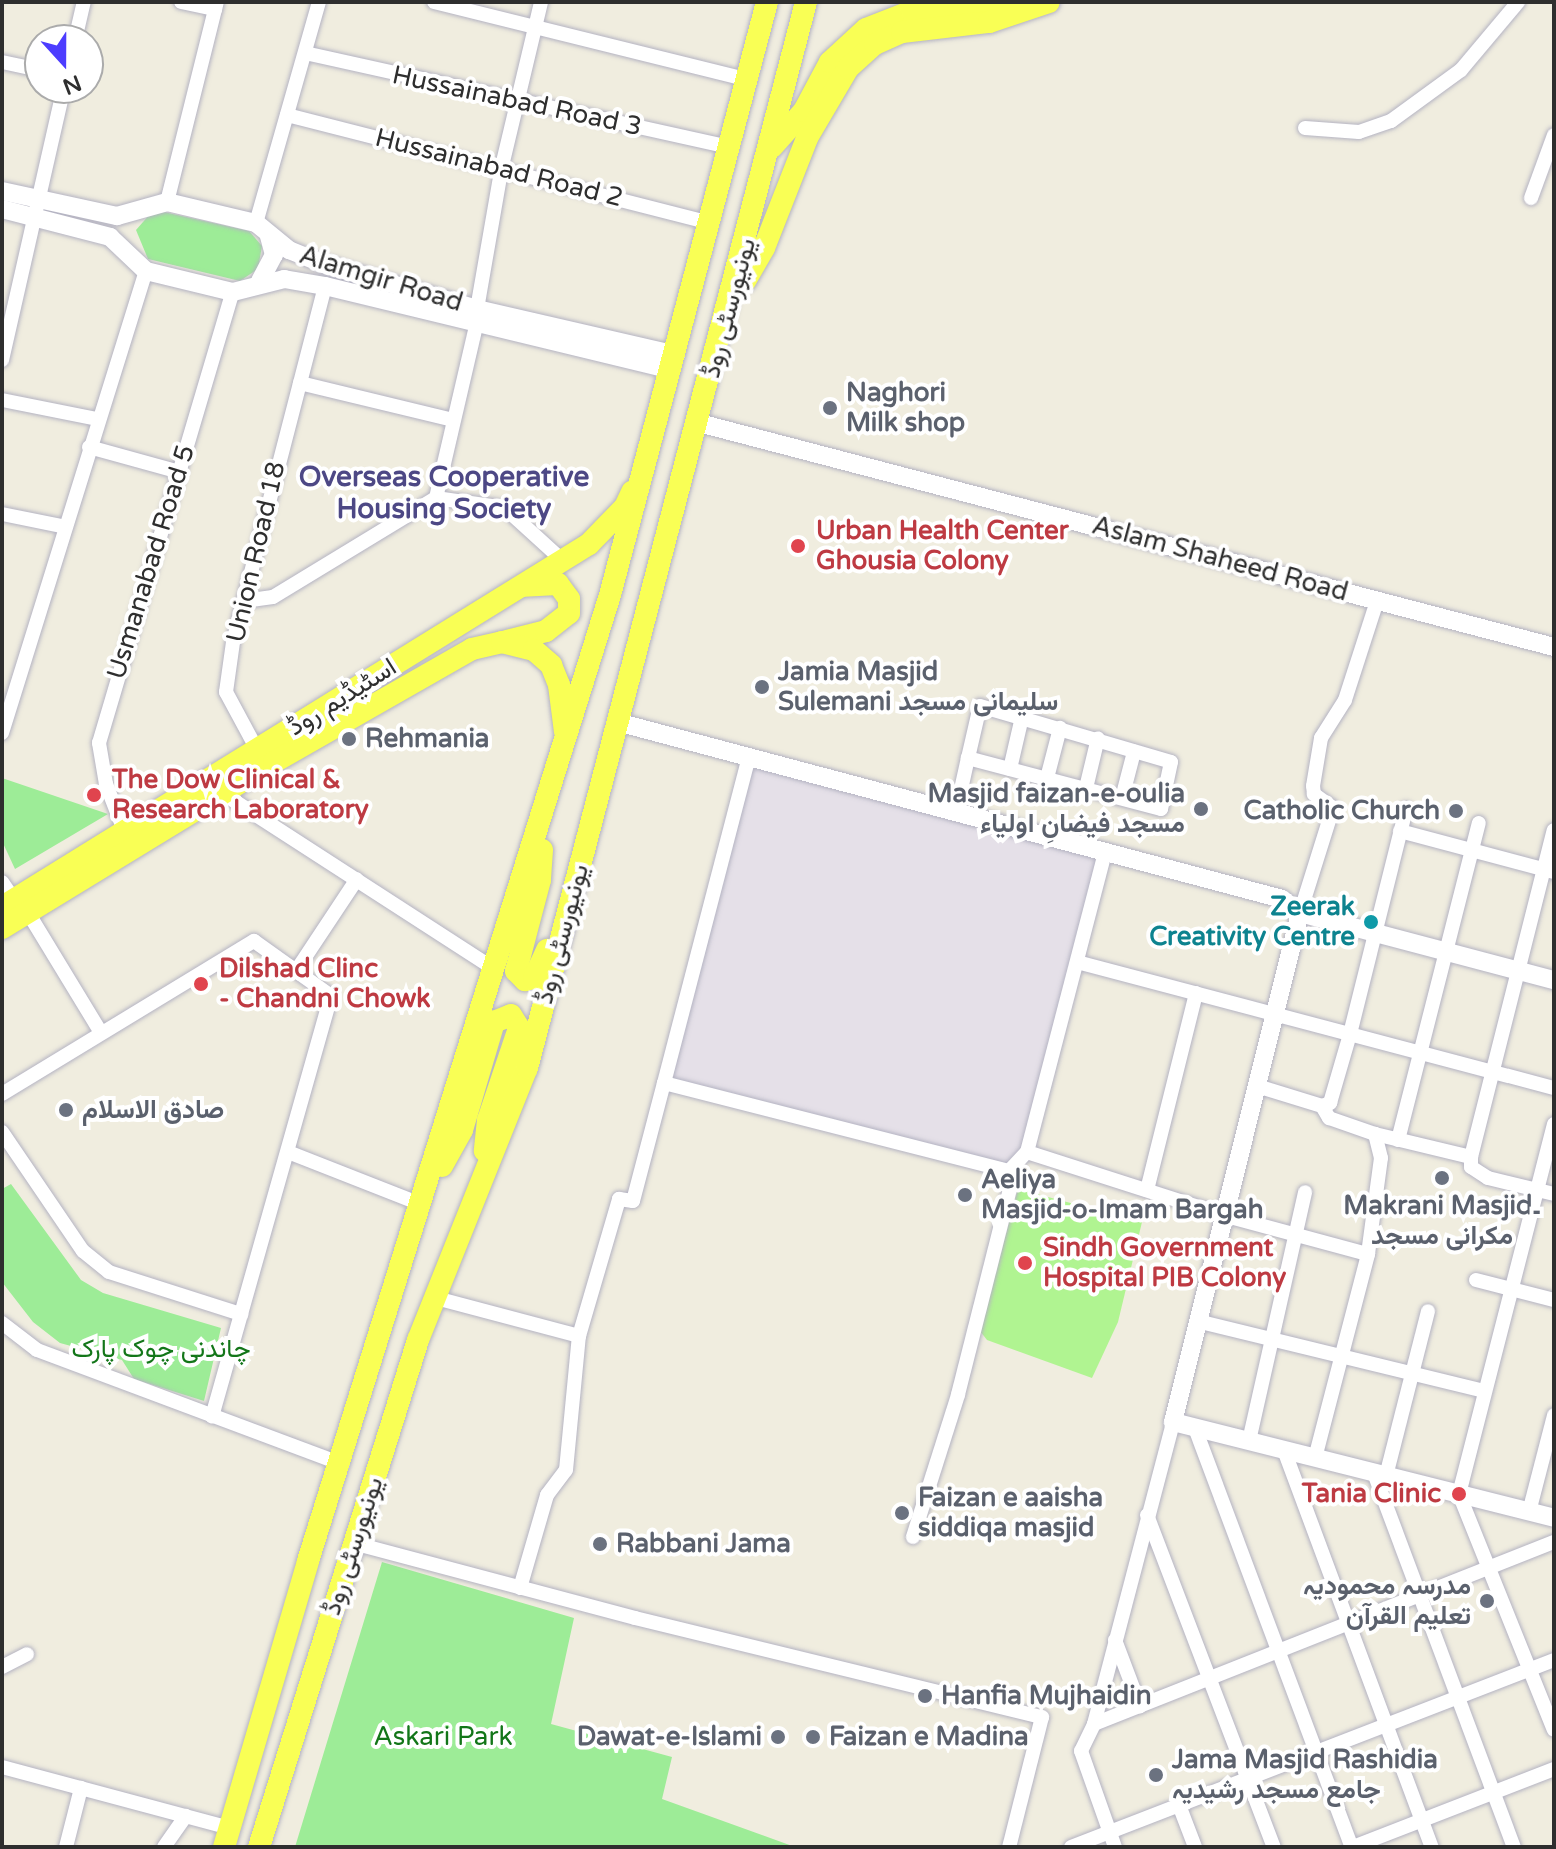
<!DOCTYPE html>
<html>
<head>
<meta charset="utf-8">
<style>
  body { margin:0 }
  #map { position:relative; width:1556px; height:1849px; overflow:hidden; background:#f0eddf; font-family:"Varela Round",Vazirmatn,sans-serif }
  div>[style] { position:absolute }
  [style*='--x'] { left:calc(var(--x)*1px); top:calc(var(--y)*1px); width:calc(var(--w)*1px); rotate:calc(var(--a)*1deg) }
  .industrial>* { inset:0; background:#e5e0e8 }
  .green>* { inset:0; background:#9dec97 }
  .pitch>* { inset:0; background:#b0f491 }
  .roads { filter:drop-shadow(0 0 2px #b4b3c2) drop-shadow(0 0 2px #b4b3c2) }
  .street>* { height:14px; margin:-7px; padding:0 7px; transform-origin:7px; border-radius:7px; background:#fff }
  .secondary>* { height:18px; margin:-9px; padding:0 9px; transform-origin:9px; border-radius:9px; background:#fff }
  .primary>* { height:22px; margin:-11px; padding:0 11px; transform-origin:11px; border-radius:11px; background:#f9ff55 }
  .dots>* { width:22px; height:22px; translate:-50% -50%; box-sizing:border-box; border:4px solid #fff; border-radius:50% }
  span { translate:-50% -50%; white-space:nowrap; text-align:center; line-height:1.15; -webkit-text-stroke:8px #fff; paint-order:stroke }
  .street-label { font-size:26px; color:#2e2e2e }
  .worship-label { font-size:26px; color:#5b616d; font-weight:700 }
  .left { translate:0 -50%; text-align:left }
  .right { translate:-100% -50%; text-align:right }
  .health-label { font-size:26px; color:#be3a42; font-weight:700 }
  .culture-label { font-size:26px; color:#0d838f; font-weight:700 }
  .park-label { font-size:26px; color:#137619 }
  .neighbourhood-label { font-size:28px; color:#4d4885; font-weight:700 }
  .frame { position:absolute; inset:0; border:4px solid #2e2e2e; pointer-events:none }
  .north { position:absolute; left:24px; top:24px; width:80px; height:80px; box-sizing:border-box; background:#fff; border:2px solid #ababab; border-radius:50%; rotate:159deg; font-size:22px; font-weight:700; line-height:32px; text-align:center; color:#2e2e2e }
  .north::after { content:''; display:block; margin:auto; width:28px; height:36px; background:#4d3dff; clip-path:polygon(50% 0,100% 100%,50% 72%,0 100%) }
</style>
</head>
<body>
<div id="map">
  <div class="industrial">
    <i style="clip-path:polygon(749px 757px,1105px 853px,1027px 1152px,1009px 1171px,664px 1083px)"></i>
  </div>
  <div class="green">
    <i style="clip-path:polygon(164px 212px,249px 231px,262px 246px,258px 269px,240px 281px,148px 259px,136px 230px,150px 214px)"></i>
    <i style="clip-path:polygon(2px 778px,108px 814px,15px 869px,2px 841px)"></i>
    <i style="clip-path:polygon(11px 1184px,81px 1280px,103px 1293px,221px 1328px,204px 1401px,134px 1379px,122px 1360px,60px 1343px,33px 1322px,2px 1282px,2px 1189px)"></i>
    <i style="clip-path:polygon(382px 1562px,574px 1618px,551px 1724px,672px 1757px,662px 1799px,795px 1847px,295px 1847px)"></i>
  </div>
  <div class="pitch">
    <i style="clip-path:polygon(1018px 1189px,1142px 1222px,1118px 1322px,1092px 1378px,987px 1340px,980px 1331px)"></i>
  </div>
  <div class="roads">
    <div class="street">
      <i style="--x:181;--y:2;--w:35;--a:12"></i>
      <i style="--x:434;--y:2;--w:321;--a:13.9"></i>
      <i style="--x:75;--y:40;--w:39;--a:-77"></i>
      <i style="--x:305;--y:53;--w:434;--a:12.5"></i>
      <i style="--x:2;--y:62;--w:39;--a:12"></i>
      <i style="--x:287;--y:115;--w:438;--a:14.3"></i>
      <i style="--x:1305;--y:128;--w:54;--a:4.2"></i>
      <i style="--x:1359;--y:132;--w:34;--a:-19"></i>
      <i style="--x:1391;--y:121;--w:87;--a:-36.1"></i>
      <i style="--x:1461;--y:70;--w:89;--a:-50"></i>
      <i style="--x:1531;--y:198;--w:67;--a:-69.9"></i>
      <i style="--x:167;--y:202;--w:206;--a:-76"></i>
      <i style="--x:256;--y:223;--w:230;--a:-74.1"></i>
      <i style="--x:477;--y:309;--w:145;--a:-80.1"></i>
      <i style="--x:502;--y:166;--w:169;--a:-76.6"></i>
      <i style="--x:2;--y:360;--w:279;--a:-77.2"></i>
      <i style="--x:300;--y:383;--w:157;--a:13.6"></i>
      <i style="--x:2;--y:400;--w:97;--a:11.3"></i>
      <i style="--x:89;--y:447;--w:94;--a:15.4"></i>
      <i style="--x:436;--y:498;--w:70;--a:8.2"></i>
      <i style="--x:505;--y:508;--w:77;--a:42.4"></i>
      <i style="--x:2;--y:514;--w:65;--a:11.5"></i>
      <i style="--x:244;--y:601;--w:29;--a:-8"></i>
      <i style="--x:273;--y:597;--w:191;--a:-31.3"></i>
      <i style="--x:436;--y:498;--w:177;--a:-76.9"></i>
      <i style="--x:2;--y:733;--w:484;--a:-72.7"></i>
      <i style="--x:261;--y:757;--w:74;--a:-118.3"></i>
      <i style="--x:226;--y:692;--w:50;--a:-82"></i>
      <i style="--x:233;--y:642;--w:368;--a:-75.5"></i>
      <i style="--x:1010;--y:769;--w:53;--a:-77"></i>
      <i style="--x:1047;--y:778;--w:52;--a:-75.4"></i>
      <i style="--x:1086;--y:788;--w:51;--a:-76.5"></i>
      <i style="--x:222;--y:793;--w:324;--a:32.9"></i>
      <i style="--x:1122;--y:798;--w:48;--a:-75.4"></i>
      <i style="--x:956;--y:812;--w:55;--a:-77.5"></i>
      <i style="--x:968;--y:758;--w:53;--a:-77"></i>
      <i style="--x:980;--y:706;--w:199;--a:16.3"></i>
      <i style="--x:1171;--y:762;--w:48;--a:102"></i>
      <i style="--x:1161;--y:809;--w:200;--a:-165.2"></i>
      <i style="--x:1400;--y:831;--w:159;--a:14.9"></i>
      <i style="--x:125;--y:833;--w:53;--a:-111.2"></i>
      <i style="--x:106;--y:784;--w:42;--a:-99.7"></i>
      <i style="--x:99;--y:743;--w:470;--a:-73.5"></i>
      <i style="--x:2;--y:882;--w:22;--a:56"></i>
      <i style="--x:27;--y:911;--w:140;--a:58.7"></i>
      <i style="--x:1300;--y:913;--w:110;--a:-72.6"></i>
      <i style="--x:1333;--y:808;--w:24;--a:-144"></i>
      <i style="--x:1314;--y:794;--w:8;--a:-97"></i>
      <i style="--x:1313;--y:786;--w:49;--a:-80.5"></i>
      <i style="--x:1321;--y:738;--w:45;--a:-57.7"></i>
      <i style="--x:1345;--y:700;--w:104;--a:-72.1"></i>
      <i style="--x:1077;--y:962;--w:493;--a:14.8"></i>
      <i style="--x:296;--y:971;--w:110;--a:-56.5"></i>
      <i style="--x:664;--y:1083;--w:337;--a:-75.4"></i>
      <i style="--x:1257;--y:1086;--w:68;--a:17.1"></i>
      <i style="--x:1322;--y:1106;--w:14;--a:60"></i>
      <i style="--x:1329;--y:1118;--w:49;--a:19.2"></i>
      <i style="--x:1375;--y:1134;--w:99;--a:13.5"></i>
      <i style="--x:1471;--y:1157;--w:10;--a:90"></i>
      <i style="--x:1471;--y:1167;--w:20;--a:33"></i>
      <i style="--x:1488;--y:1178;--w:68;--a:13.6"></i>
      <i style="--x:2;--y:1094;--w:295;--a:-31.3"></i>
      <i style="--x:254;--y:941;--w:95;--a:35.5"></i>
      <i style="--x:331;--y:996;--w:437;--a:105.8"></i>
      <i style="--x:1322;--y:1106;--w:9;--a:-21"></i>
      <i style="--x:1330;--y:1103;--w:72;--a:-73.8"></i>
      <i style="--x:1350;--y:1034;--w:232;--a:-76"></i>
      <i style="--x:1554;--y:1124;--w:382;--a:104.4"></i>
      <i style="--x:1459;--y:1494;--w:254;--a:68.1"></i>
      <i style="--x:2;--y:1132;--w:144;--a:55.8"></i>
      <i style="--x:83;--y:1251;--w:33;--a:39"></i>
      <i style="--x:109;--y:1272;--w:139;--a:17.7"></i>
      <i style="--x:1398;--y:1140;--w:327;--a:-75.7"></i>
      <i style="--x:288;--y:1152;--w:145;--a:21.4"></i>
      <i style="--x:1027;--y:1152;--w:206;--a:17.8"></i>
      <i style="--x:1223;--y:1215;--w:150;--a:15.1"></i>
      <i style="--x:1471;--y:1157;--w:337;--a:-75.8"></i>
      <i style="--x:1009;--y:1171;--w:26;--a:-47"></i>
      <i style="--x:1027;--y:1152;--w:309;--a:-75.4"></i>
      <i style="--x:1147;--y:1190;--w:203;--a:-76"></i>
      <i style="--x:1476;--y:1280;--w:81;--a:14.4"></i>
      <i style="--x:436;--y:1298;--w:148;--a:14.9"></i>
      <i style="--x:1197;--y:1321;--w:296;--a:13.7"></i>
      <i style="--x:2;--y:1323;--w:44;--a:37.6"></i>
      <i style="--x:37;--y:1350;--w:326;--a:20.5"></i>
      <i style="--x:1195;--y:1428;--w:447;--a:69.5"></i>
      <i style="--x:1249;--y:1441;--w:255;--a:-77.3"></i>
      <i style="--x:1284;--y:1450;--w:424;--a:69.6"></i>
      <i style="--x:1315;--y:1458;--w:211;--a:-75.4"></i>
      <i style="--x:1368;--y:1254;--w:97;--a:-82.3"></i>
      <i style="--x:1381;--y:1158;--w:25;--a:-104"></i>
      <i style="--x:1374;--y:1473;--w:399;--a:69.5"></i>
      <i style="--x:1386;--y:1476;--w:170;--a:-75.7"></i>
      <i style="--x:1529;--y:1512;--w:100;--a:-75.5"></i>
      <i style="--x:1147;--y:1515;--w:355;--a:69.1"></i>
      <i style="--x:353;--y:1543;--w:292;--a:14.9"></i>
      <i style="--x:635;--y:1618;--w:419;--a:13.7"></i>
      <i style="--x:1042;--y:1717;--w:134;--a:104.2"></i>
      <i style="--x:520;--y:1588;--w:97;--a:-73.8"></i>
      <i style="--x:547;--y:1495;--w:31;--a:-53"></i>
      <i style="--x:566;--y:1470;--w:135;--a:-84.5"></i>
      <i style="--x:579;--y:1336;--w:143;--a:-73.7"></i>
      <i style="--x:619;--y:1199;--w:14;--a:8"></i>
      <i style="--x:633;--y:1201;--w:122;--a:-75.3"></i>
      <i style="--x:664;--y:1083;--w:356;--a:14.3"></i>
      <i style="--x:1009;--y:1171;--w:18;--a:87"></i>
      <i style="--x:1010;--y:1189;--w:212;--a:104.2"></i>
      <i style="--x:958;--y:1395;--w:149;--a:107.6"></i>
      <i style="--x:1115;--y:1640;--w:71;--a:69.3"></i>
      <i style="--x:2;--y:1667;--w:28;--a:-27"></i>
      <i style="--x:1094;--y:1724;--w:495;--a:-21.6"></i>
      <i style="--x:2;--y:1767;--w:236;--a:15"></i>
      <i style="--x:1179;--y:1805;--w:45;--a:69.1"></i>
      <i style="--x:66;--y:1847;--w:61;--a:-75.7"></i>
      <i style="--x:164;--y:1847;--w:38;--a:-55"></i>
      <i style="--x:1071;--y:1847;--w:518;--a:-21.16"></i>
      <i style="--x:1115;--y:1847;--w:102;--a:-109.5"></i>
      <i style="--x:1081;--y:1751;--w:30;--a:-64"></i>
      <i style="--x:1094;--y:1724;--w:312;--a:-75.3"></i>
      <i style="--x:1353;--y:1847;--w:216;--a:-21.2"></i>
    </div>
    <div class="secondary">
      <i style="--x:2;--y:191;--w:118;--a:12.3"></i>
      <i style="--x:117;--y:216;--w:52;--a:-15.6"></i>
      <i style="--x:167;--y:202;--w:91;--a:13.3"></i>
      <i style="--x:256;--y:223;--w:43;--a:39.3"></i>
      <i style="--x:289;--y:250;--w:38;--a:22"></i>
      <i style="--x:324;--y:264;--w:159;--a:16.4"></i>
      <i style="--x:477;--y:309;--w:204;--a:13"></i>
      <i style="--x:2;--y:209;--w:112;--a:14.5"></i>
      <i style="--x:110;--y:237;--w:50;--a:43.4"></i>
      <i style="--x:146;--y:271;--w:89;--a:13.6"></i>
      <i style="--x:233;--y:292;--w:53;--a:-14.3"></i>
      <i style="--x:284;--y:279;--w:42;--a:9.7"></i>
      <i style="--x:325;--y:286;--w:356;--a:13.6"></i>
      <i style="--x:260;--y:281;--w:30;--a:-62"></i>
      <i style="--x:274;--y:255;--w:20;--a:-105"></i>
      <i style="--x:699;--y:423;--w:884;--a:14.68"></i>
      <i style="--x:617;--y:722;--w:688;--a:14.9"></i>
      <i style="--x:1282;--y:899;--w:23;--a:38"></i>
      <i style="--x:1300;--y:913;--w:263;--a:14.8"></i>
      <i style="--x:1300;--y:913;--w:525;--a:104.01"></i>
      <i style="--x:1173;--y:1422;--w:393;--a:14.1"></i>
    </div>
    <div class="primary">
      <i style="--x:772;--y:147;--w:48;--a:-48.4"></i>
      <i style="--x:804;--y:111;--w:55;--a:-62"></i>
      <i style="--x:830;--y:62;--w:49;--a:-42.5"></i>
      <i style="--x:866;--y:29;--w:49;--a:-21.4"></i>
      <i style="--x:912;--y:11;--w:89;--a:-5.8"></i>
      <i style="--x:745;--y:281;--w:38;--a:-60"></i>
      <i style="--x:764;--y:248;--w:118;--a:-68.6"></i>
      <i style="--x:807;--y:138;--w:81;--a:-59.6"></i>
      <i style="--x:848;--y:68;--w:36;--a:-42"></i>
      <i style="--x:875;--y:44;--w:30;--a:-24"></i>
      <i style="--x:902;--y:32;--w:88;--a:-6.6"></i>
      <i style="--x:989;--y:22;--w:63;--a:-18.4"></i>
      <i style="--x:507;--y:641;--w:40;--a:-14.4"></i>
      <i style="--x:546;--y:631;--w:29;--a:-38"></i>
      <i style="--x:569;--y:613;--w:14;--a:-90"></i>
      <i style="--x:569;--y:599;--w:19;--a:-126"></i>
      <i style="--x:558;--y:584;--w:34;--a:177"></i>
      <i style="--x:542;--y:850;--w:30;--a:94"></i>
      <i style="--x:540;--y:880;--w:94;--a:104.8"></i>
      <i style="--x:516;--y:971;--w:13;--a:45"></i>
      <i style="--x:525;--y:980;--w:9;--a:-13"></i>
      <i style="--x:534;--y:978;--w:31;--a:-65"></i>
      <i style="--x:2;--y:907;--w:690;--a:-31.73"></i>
      <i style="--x:589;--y:544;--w:52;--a:-45.8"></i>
      <i style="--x:625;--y:507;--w:17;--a:-65"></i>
      <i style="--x:2;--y:928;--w:319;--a:-31.4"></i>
      <i style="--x:274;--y:762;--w:228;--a:-29.7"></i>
      <i style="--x:472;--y:649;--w:31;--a:-13"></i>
      <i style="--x:502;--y:642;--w:33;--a:14"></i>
      <i style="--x:534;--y:650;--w:23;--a:41"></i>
      <i style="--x:551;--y:665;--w:22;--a:68"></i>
      <i style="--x:559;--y:685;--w:47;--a:82.7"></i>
      <i style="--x:442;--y:1166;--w:41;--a:-60.9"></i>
      <i style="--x:462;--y:1130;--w:113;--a:-73.5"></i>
      <i style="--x:494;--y:1022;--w:18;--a:-22"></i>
      <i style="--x:511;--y:1015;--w:15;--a:58"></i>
      <i style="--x:519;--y:1028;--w:97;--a:108.6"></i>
      <i style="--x:488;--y:1120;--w:31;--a:96"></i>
      <i style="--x:224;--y:1847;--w:298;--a:-73.6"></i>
      <i style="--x:308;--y:1561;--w:1012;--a:-72.64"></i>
      <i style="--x:610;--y:595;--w:613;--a:-75.17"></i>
      <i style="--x:259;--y:1847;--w:531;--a:-72.59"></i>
      <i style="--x:418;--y:1340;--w:293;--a:-68.2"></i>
      <i style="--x:527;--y:1068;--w:1102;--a:-75.33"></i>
    </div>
  </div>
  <div class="dots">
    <i style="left:830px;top:408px;background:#6b7280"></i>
    <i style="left:798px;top:546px;background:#e0444e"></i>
    <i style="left:762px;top:687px;background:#6b7280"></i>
    <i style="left:349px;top:739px;background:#6b7280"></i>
    <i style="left:94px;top:795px;background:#e0444e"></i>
    <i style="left:1201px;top:809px;background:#6b7280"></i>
    <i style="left:1456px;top:811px;background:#6b7280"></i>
    <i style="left:1371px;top:922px;background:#0f9aa8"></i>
    <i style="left:201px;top:984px;background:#e0444e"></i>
    <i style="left:66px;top:1110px;background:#6b7280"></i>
    <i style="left:1442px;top:1178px;background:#6b7280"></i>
    <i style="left:965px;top:1195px;background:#6b7280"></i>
    <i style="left:1025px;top:1263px;background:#e0444e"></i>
    <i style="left:1459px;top:1494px;background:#e0444e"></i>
    <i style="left:902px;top:1513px;background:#6b7280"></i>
    <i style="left:600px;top:1544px;background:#6b7280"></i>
    <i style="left:1487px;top:1601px;background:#6b7280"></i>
    <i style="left:925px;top:1696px;background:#6b7280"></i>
    <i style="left:778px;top:1737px;background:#6b7280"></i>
    <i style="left:813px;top:1737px;background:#6b7280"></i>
    <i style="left:1156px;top:1775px;background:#6b7280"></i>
  </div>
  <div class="street-label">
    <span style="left:517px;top:101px;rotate:12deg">Hussainabad Road 3</span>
    <span style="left:499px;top:168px;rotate:14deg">Hussainabad Road 2</span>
    <span style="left:381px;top:279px;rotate:17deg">Alamgir Road</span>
    <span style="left:729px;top:308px;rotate:-75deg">یونیورسٹی روڈ</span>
    <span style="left:256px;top:552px;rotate:-77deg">Union Road 18</span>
    <span style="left:1220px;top:559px;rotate:15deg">Aslam Shaheed Road</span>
    <span style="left:151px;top:562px;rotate:-73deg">Usmanabad Road 5</span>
    <span style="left:342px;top:697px;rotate:-32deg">اسٹیڈیم روڈ</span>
    <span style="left:562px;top:934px;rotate:-75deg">یونیورسٹی روڈ</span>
    <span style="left:353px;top:1546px;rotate:-72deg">یونیورسٹی روڈ</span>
  </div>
  <div class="worship-label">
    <span class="left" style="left:846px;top:408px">Naghori<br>Milk shop</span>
    <span class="left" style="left:778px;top:687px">Jamia Masjid<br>Sulemani سلیمانی مسجد</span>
    <span class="left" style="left:365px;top:739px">Rehmania</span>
    <span class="right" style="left:1185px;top:809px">Masjid faizan-e-oulia<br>مسجد فیضانِ اولیاء</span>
    <span class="right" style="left:1440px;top:811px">Catholic Church</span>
    <span class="left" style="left:82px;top:1110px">صادق الاسلام</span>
    <span class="left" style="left:981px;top:1195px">Aeliya<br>Masjid-o-Imam Bargah</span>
    <span style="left:1442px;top:1221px">Makrani Masjid۔<br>مکرانی مسجد</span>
    <span class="left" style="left:918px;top:1513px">Faizan e aaisha<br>siddiqa masjid</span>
    <span class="left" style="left:616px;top:1544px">Rabbani Jama</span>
    <span class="right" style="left:1471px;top:1601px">مدرسہ محمودیہ<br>تعلیم القرآن</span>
    <span class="left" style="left:941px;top:1696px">Hanfia Mujhaidin</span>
    <span class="right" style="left:762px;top:1737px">Dawat-e-Islami</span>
    <span class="left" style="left:829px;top:1737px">Faizan e Madina</span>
    <span class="left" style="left:1172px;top:1775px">Jama Masjid Rashidia<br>جامع مسجد رشیدیہ</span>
  </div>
  <div class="health-label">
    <span class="left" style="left:816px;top:546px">Urban Health Center<br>Ghousia Colony</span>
    <span class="left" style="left:112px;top:795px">The Dow Clinical &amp;<br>Research Laboratory</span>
    <span class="left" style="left:219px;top:984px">Dilshad Clinc<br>- Chandni Chowk</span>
    <span class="left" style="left:1043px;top:1263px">Sindh Government<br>Hospital PIB Colony</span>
    <span class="right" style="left:1441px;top:1494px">Tania Clinic</span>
  </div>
  <div class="culture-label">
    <span class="right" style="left:1355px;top:922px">Zeerak<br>Creativity Centre</span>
  </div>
  <div class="park-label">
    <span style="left:161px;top:1349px">چاندنی چوک پارک</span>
    <span style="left:443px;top:1737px">Askari Park</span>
  </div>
  <div class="neighbourhood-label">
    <span style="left:444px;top:493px">Overseas Cooperative<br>Housing Society</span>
  </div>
  <div class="frame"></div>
  <div class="north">N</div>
</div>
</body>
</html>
